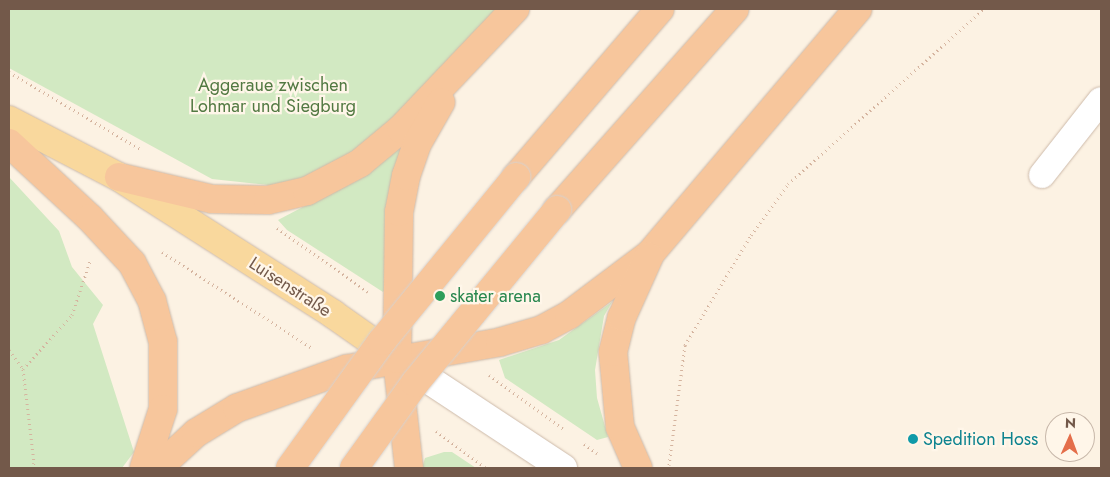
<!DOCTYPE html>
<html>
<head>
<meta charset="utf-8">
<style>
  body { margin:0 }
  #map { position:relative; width:1110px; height:477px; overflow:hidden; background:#fcf2e3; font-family:Jost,sans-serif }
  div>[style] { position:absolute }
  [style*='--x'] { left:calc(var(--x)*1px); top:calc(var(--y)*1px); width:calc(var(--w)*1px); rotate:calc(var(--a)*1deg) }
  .green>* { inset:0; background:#d2e9c2 }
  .path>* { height:3px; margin-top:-1.5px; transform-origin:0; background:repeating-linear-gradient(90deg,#d5b49f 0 1px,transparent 0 5px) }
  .roads { filter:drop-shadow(0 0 1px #cdbaaa) drop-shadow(0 0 1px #cdbaaa) }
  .minor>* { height:26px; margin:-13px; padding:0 13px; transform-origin:13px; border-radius:13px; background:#fff }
  .secondary>* { height:28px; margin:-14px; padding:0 14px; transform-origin:14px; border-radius:14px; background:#fff }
  .primary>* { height:28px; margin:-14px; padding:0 14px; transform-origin:14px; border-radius:14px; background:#f9d89d }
  .trunk>* { height:28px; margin:-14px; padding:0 14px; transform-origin:14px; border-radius:14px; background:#f7c69c }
  .bridges { filter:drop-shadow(0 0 1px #d8d1cc) drop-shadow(0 0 1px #d8d1cc) }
  .trunk-bridge>* { height:28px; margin:-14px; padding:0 14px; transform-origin:14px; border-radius:14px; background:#f7c69c }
  .dots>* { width:14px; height:14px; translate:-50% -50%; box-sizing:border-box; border:2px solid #fff6e9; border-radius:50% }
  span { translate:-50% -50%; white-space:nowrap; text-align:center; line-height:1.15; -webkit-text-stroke:4.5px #fff6e9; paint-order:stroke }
  .park-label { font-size:18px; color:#527942 }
  .street-label { font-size:18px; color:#73594a }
  .leisure-label { font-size:18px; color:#27864d }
  .left { translate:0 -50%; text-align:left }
  .culture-label { font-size:18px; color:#0d838f }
  .frame { position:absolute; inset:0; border:10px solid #73594a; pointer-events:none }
  .north { position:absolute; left:1045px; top:412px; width:50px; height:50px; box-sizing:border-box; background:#fff6e9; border:1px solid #c7b7a9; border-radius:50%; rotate:2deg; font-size:14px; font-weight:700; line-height:20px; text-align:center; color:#73594a }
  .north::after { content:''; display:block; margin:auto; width:18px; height:22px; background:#e46e4a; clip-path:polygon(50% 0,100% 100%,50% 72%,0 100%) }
</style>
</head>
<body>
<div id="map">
  <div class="green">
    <i style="clip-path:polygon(9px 9px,506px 9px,336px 174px,277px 186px,212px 179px,9px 68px)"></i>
    <i style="clip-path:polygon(402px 143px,395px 169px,389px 284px,383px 292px,287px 230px,278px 220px,339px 188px)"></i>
    <i style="clip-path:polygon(9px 177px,59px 231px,72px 267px,103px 305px,93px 324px,134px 452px,122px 468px,9px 468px)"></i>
    <i style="clip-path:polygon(612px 302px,604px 316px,595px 370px,597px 398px,608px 437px,597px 440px,505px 378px,499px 360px,559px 340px)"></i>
    <i style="clip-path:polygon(444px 452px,452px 452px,476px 468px,422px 468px,425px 458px)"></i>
  </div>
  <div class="path">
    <i style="--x:9;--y:72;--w:152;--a:30.4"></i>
    <i style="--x:277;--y:228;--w:111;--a:35.1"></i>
    <i style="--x:162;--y:252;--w:178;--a:32.6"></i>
    <i style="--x:9;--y:350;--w:24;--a:54"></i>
    <i style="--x:23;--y:369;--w:95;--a:83.3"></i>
    <i style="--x:34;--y:463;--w:6;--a:121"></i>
    <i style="--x:23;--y:369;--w:73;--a:-47.8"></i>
    <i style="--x:72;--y:315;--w:57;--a:-71.6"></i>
    <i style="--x:489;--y:375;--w:94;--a:35.9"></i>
    <i style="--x:436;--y:431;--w:62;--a:36.5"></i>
    <i style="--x:584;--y:444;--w:16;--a:35"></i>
    <i style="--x:669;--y:465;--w:121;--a:-82.4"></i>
    <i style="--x:685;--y:345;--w:128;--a:-59"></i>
    <i style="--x:751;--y:235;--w:63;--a:-54"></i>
    <i style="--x:788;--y:184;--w:263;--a:-41.8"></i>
  </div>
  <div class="roads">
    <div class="minor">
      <i style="--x:1042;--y:175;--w:95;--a:-51.8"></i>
    </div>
    <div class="secondary">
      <i style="--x:402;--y:362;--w:193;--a:33.4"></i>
    </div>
    <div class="primary">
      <i style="--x:9;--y:120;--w:124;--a:27.4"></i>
      <i style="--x:119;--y:177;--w:254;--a:32.6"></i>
      <i style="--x:333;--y:314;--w:78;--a:35.1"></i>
    </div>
    <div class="trunk">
      <i style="--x:9;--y:143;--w:110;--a:42.8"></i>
      <i style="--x:90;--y:218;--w:62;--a:47"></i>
      <i style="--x:132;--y:263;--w:43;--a:62.2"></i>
      <i style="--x:152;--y:301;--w:42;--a:75"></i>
      <i style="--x:163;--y:342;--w:67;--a:90"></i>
      <i style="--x:163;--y:409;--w:62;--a:107.9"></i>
      <i style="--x:119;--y:177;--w:96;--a:13.3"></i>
      <i style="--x:212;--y:199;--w:56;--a:1"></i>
      <i style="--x:268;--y:200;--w:40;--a:-13"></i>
      <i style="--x:307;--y:191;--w:60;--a:-27.8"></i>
      <i style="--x:360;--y:163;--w:53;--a:-39.7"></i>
      <i style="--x:401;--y:129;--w:166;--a:-46.5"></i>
      <i style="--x:516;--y:177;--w:221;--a:-49.4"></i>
      <i style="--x:557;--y:210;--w:268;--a:-48.5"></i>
      <i style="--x:158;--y:468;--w:52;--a:-42.6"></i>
      <i style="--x:196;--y:433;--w:48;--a:-31.4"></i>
      <i style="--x:237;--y:408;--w:116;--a:-19.7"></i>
      <i style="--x:346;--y:369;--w:156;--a:-9.9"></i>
      <i style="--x:500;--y:342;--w:43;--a:-16.3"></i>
      <i style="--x:541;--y:330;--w:32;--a:-28"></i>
      <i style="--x:569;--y:315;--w:101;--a:-37"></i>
      <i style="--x:650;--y:254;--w:321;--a:-49.7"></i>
      <i style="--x:409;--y:468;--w:110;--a:-96.3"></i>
      <i style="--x:397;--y:359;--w:147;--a:-89.2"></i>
      <i style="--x:399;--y:212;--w:37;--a:-79"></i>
      <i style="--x:406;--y:176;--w:34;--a:-71"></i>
      <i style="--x:417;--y:144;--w:48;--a:-60.3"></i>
      <i style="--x:638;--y:468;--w:45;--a:-113.7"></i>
      <i style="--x:620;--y:427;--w:75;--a:-95.3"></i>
      <i style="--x:613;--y:352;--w:36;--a:-76"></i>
      <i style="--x:622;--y:317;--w:66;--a:-65.8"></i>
    </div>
  </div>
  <div class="bridges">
    <div class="trunk-bridge">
      <i style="--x:290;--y:468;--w:157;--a:-54.1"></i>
      <i style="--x:382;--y:341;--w:212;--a:-50.7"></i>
      <i style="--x:354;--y:468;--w:105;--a:-54.3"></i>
      <i style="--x:415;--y:383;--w:224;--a:-50.6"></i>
    </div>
  </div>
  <div class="dots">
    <i style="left:440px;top:296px;background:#2e9e5b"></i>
    <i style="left:913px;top:439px;background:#0f9aa8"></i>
  </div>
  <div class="park-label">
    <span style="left:273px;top:96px">Aggeraue zwischen<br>Lohmar und Siegburg</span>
  </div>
  <div class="street-label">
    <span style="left:290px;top:287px;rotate:33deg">Luisenstraße</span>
  </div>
  <div class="leisure-label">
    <span class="left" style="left:450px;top:296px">skater arena</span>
  </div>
  <div class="culture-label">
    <span class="left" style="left:923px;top:439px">Spedition Hoss</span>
  </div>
  <div class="frame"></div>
  <div class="north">N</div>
</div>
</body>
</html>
